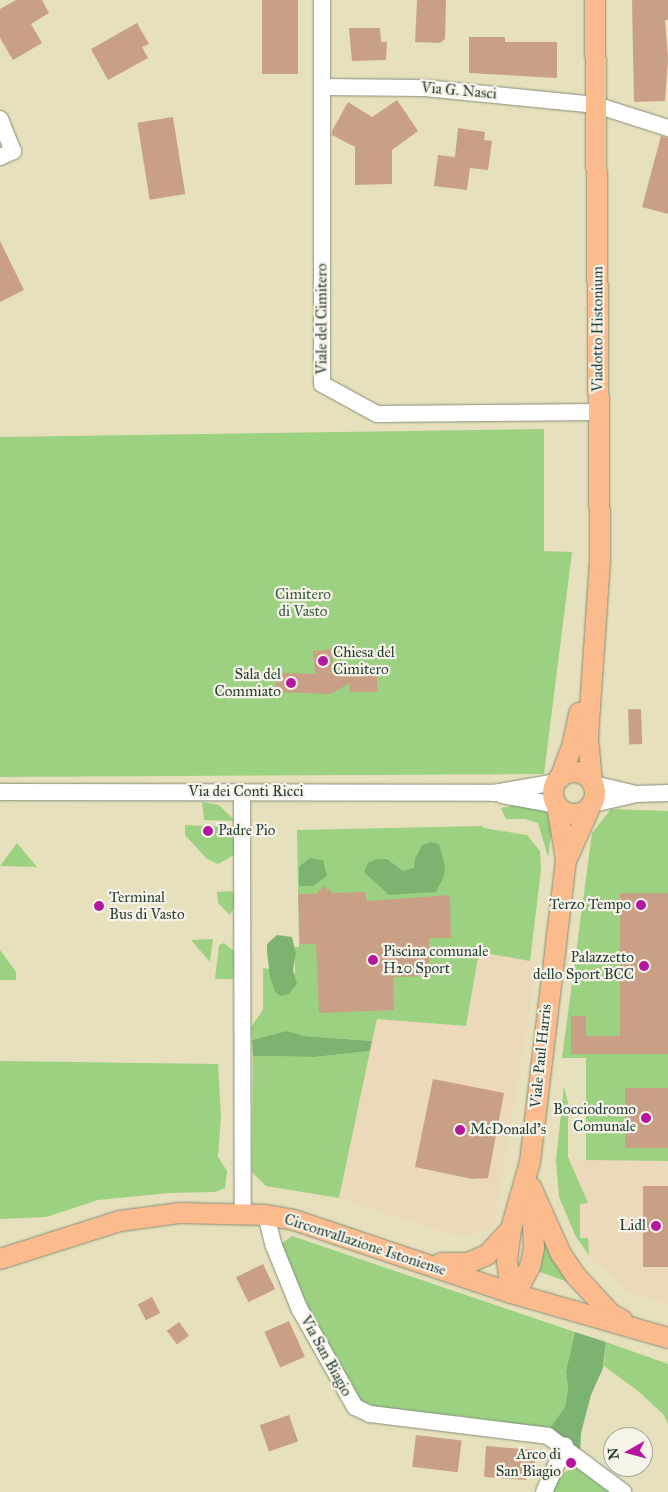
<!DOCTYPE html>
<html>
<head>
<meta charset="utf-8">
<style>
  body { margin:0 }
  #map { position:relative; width:668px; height:1492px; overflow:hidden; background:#e7e0bc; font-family:"IM FELL Great Primer",serif }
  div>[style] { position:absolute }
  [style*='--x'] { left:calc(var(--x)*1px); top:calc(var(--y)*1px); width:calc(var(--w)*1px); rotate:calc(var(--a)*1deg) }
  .built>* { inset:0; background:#ecd8ba }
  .green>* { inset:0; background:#9cd182 }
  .forest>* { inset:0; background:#7db370 }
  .building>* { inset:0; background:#c9a086; transform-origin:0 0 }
  .roads { filter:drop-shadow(0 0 1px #838e78) drop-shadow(0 0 1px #838e78) }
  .minor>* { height:16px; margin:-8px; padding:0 8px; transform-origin:8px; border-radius:8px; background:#fff }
  .major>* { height:20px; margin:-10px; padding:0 10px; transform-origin:10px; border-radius:10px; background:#fbbb8c }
  .major>.ring { margin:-10px; padding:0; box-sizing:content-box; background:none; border:20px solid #fbbb8c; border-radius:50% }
  .dots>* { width:14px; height:14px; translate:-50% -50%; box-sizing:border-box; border:2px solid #f7f3e8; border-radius:50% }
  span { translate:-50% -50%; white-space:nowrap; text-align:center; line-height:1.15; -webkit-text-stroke:4.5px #f7f3e8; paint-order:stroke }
  .street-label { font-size:15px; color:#1f3d34 }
  .park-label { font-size:15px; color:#385b44 }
  .poi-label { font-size:15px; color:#1f3d34 }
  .left { translate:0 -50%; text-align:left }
  .right { translate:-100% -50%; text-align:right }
  .north { position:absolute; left:603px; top:1427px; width:50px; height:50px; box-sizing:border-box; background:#f7f3e8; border:1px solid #a1aaa0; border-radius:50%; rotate:263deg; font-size:14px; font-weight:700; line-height:20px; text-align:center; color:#1f3d34 }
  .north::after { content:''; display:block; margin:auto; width:18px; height:22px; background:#b5179e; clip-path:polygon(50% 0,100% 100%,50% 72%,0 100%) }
</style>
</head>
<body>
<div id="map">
  <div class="built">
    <i style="clip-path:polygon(479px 952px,538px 962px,493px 1228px,470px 1235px,445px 1233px,339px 1198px,376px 1019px,466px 1026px)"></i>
    <i style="clip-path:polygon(556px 1160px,668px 1160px,668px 1304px,628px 1292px,589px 1255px,567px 1220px,559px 1197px)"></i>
  </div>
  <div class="green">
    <i style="clip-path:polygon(544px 429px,544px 551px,572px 552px,544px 774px,0 777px,0 437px)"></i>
    <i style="clip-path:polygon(202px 802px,219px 805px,235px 821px,204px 820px)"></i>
    <i style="clip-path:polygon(515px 805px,535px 807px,547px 813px,552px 830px,548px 857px,538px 823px,525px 819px,506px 819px,501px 808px)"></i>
    <i style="clip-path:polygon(611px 809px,668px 811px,668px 1161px,586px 1160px,586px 1058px,562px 1058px,592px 833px)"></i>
    <i style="clip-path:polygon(185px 825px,234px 827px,234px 855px,218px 864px,207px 859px,185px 835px)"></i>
    <i style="clip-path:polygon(483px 826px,483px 828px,527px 835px,540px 851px,541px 870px,530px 961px,479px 952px,466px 1026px,377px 1019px,372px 1041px,305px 1036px,286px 1031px,252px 1040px,251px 1027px,263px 1010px,263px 968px,270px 969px,270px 977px,295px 975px,295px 947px,299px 947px,297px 830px)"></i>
    <i style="clip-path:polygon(17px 843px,37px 867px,0 866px)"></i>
    <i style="clip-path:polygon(231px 891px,235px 894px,235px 906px,230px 915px,218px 903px,217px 892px)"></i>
    <i style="clip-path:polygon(213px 939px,210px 962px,191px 940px)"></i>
    <i style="clip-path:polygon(224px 943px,235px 952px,233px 979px,215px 979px,219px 945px)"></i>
    <i style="clip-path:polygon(0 950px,16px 972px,16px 980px,0 980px)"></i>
    <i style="clip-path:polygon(370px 1051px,339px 1198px,266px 1186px,252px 1172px,253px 1056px,315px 1057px)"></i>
    <i style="clip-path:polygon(0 1061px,218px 1064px,221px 1116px,218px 1157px,227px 1171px,225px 1188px,215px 1192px,170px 1193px,98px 1200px,46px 1217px,0 1219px)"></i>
    <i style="clip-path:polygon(564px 1086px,568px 1103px,568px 1157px,588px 1203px,580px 1204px,580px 1238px,588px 1238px,589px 1255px,576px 1237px,559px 1197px,556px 1160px)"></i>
    <i style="clip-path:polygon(542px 1233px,577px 1285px,534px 1270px)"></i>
    <i style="clip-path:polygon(292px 1236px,575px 1332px,566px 1371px,568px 1389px,565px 1407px,558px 1420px,549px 1430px,461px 1416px,385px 1411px,360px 1403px,291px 1275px,281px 1244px)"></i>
    <i style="clip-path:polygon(606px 1342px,668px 1364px,668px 1424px,663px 1414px,638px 1391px,604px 1366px)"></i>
    <i style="clip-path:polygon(576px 1467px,613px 1492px,550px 1492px,561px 1474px)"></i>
  </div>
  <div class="forest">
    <i style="clip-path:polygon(431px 842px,439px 844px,445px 866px,444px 876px,436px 892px,389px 895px,364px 872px,368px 863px,377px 859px,387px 859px,403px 871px,414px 868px,415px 859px,422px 845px)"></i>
    <i style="clip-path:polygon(310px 858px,323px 860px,327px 876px,313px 886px,299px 886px,299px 867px)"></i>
    <i style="clip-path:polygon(277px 935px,292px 937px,296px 954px,293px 970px,297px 984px,289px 994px,281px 996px,275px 992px,270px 977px,267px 952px,267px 944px)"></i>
    <i style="clip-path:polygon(286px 1031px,305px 1036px,372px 1041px,370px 1051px,315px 1057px,253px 1056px,252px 1040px)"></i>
    <i style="clip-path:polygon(575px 1332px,606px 1342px,603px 1368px,591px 1395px,581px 1433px,580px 1454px,549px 1430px,565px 1407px,568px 1389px,566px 1371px)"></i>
  </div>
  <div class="building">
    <i style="clip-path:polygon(16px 0,42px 0,49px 13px,31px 24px,42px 43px,13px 60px,0 38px,0 9px)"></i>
    <i style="left:262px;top:0;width:36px;height:74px"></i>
    <i style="clip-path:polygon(417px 0,446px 0,445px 39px,440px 43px,415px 42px)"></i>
    <i style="clip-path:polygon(632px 0,668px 0,668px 20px,665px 20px,668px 59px,665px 101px,634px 102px)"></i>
    <i style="clip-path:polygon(137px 23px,149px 44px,142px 47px,148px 58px,108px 80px,91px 49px)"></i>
    <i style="clip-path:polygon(349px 28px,380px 28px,381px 42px,387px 42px,386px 60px,352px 61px)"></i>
    <i style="clip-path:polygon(469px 37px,505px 37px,505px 42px,557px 42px,557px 78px,469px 73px)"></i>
    <i style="clip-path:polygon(397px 100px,418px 131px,392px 150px,392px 184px,355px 185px,355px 147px,332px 135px,332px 131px,348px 102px,372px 117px)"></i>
    <i style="left:173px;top:117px;width:78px;height:36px;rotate:81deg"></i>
    <i style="clip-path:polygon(458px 128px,485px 132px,484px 140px,492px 141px,488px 170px,470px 168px,467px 190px,434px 186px,438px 155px,455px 157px)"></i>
    <i style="clip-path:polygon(661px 136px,668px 138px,668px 214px,642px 207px)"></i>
    <i style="clip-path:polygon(0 241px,24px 290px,0 302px)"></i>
    <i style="clip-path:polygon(332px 649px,333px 671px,348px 669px,347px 674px,377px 675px,377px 692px,350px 692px,350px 683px,331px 694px,276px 692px,276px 673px,315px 674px,313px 651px)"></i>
    <i style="left:641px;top:709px;width:35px;height:13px;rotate:88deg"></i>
    <i style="clip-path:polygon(324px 886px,333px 893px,365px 892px,367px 901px,450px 895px,451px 938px,429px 938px,429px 976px,393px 977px,394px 1010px,319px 1013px,316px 944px,300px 944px,298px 894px,316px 894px)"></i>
    <i style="clip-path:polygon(620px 893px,668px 893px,668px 1054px,571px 1054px,571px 1016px,586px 1016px,586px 1036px,620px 1036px)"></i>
    <i style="clip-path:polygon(433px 1079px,504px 1093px,488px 1178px,472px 1179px,415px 1167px)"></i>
    <i style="left:625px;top:1088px;width:43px;height:60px"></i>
    <i style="left:643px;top:1186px;width:25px;height:81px"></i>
    <i style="left:263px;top:1264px;width:28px;height:30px;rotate:64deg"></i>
    <i style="left:152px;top:1297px;width:18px;height:16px;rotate:63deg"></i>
    <i style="left:289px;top:1321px;width:39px;height:27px;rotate:66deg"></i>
    <i style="left:179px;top:1322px;width:17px;height:15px;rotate:54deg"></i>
    <i style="left:289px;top:1415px;width:28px;height:31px;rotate:71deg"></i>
    <i style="left:416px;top:1435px;width:46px;height:32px;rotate:7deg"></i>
    <i style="clip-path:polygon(486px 1446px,536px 1450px,534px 1472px,527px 1472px,526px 1480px,484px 1477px)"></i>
  </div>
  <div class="roads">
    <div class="minor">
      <i style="--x:322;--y:0;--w:384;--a:90"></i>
      <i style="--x:322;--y:384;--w:63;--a:28.6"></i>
      <i style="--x:377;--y:414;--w:222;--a:-0.5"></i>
      <i style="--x:322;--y:87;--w:103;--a:0.6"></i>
      <i style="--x:425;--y:88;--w:172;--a:5.7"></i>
      <i style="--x:596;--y:105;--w:76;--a:17.7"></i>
      <i style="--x:0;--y:119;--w:35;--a:68"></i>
      <i style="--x:13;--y:151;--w:14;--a:155"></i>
      <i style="--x:593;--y:784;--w:40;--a:13"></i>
      <i style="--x:0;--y:792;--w:493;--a:0.1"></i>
      <i style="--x:493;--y:793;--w:65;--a:-9.8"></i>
      <i style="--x:242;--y:792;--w:421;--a:89.9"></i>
      <i style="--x:502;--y:795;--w:56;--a:10.3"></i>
      <i style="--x:593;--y:804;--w:45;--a:-12.8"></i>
      <i style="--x:637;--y:794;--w:31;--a:-2"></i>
      <i style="--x:266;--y:1215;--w:32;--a:76"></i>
      <i style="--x:274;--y:1246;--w:67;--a:68"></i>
      <i style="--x:299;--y:1308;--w:114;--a:60.5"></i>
      <i style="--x:355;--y:1407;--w:17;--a:25"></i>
      <i style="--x:370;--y:1414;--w:179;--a:7"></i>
      <i style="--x:548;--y:1436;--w:94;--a:36.7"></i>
      <i style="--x:544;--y:1492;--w:51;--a:-65.5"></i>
    </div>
    <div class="major">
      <i class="ring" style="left:553px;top:772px;width:22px;height:22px"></i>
      <i style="--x:560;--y:778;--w:33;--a:-69"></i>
      <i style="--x:572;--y:747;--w:35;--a:-78"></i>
      <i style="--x:592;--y:782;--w:45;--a:-95.1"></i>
      <i style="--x:588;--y:737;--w:175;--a:-86.1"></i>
      <i style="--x:600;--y:562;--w:562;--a:-90.51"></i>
      <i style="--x:557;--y:806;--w:54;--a:80.4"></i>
      <i style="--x:531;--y:1187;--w:73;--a:65.9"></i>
      <i style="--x:561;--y:1254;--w:27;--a:56"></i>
      <i style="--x:576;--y:1276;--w:52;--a:47.4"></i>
      <i style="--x:611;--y:1314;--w:13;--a:29"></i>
      <i style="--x:0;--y:1259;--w:126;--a:-17.6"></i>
      <i style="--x:120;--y:1221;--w:61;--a:-7.6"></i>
      <i style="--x:180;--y:1213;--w:86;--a:1.3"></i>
      <i style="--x:266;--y:1215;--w:28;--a:10"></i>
      <i style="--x:294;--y:1220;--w:229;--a:18.6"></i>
      <i style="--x:511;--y:1293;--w:163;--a:16"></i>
      <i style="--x:441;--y:1263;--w:27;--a:0"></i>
      <i style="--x:468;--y:1263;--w:21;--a:-23"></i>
      <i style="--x:487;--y:1255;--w:35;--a:-47"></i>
      <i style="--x:511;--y:1293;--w:32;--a:-97"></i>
      <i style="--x:507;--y:1261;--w:32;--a:-83"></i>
      <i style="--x:511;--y:1229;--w:70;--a:-74.2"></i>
      <i style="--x:530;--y:1162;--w:303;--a:-83.2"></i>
      <i style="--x:566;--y:861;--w:59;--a:-66"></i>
      <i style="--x:511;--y:1293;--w:14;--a:-45"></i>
      <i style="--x:521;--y:1283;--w:18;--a:-61"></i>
      <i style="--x:530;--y:1267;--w:19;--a:-78"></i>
      <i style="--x:534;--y:1248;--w:44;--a:-92.6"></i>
    </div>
  </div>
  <div class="dots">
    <i style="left:323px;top:661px;background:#b5179e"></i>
    <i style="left:291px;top:683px;background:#b5179e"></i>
    <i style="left:208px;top:831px;background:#b5179e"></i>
    <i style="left:641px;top:905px;background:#b5179e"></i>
    <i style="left:99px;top:906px;background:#b5179e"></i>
    <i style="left:373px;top:960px;background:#b5179e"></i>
    <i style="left:644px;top:966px;background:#b5179e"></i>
    <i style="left:646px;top:1118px;background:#b5179e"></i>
    <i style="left:460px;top:1130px;background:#b5179e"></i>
    <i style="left:656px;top:1226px;background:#b5179e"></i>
    <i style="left:571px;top:1463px;background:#b5179e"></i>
  </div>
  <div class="street-label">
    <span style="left:459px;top:91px;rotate:5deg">Via G. Nasci</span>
    <span style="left:322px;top:319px;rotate:-90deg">Viale del Cimitero</span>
    <span style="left:598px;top:329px;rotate:-90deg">Viadotto Histonium</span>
    <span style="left:246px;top:792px">Via dei Conti Ricci</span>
    <span style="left:541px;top:1056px;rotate:-84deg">Viale Paul Harris</span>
    <span style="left:365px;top:1245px;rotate:18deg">Circonvallazione Istoniense</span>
    <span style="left:326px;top:1356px;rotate:61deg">Via San Biagio</span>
  </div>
  <div class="park-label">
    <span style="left:303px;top:603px">Cimitero<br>di Vasto</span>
  </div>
  <div class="poi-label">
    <span class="left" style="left:333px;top:661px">Chiesa del<br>Cimitero</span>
    <span class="right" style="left:281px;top:683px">Sala del<br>Commiato</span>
    <span class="left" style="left:218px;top:831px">Padre Pio</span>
    <span class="left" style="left:109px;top:906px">Terminal<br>Bus di Vasto</span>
    <span class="right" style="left:631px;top:905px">Terzo Tempo</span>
    <span class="left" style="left:383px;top:960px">Piscina comunale<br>H20 Sport</span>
    <span class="right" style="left:634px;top:966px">Palazzetto<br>dello Sport BCC</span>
    <span class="right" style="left:636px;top:1118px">Bocciodromo<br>Comunale</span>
    <span class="left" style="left:470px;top:1130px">McDonald's</span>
    <span class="right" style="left:646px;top:1226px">Lidl</span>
    <span class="right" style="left:561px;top:1463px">Arco di<br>San Biagio</span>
  </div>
  <div class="north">N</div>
</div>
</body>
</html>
